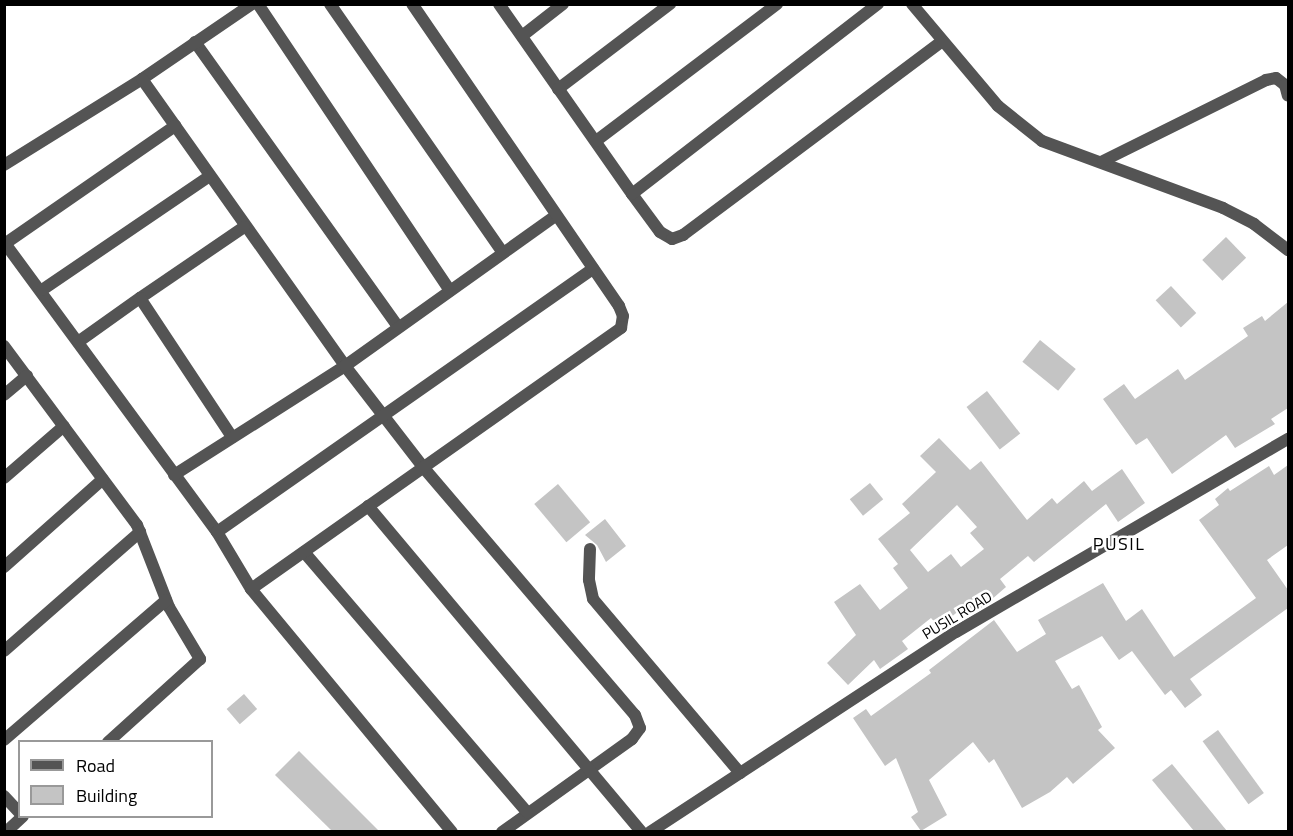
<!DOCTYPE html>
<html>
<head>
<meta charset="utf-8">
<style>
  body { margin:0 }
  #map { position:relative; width:1293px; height:836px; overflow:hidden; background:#fff; font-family:"Titillium Web",sans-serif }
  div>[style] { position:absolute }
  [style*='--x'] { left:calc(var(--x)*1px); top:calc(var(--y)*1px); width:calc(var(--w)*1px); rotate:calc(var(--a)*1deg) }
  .building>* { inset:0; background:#c4c4c4; transform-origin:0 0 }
  .street>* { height:12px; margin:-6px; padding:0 6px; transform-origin:6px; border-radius:6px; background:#545454 }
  span { translate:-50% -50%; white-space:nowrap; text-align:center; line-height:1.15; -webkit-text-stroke:5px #fff; paint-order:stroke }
  .street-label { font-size:15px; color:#000 }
  .quarter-label { font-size:18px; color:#000; letter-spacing:1.5px }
  .frame { position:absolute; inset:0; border:6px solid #000; pointer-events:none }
  .legend { position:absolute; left:18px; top:740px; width:195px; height:78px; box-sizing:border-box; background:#fff; border:2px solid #999; margin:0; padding:8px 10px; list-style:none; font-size:18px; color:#000 }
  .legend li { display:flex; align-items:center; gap:12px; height:30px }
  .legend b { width:30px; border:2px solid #999 }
</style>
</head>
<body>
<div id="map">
  <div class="building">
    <i style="left:1226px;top:237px;width:29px;height:33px;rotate:46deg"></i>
    <i style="left:1171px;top:286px;width:37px;height:21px;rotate:47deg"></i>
    <i style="clip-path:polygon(1288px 302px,1288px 408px,1271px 419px,1275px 424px,1235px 448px,1226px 435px,1172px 474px,1147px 438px,1136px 445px,1103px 399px,1124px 384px,1135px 399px,1178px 369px,1185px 380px,1248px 336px,1243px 328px,1262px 316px,1265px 321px)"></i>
    <i style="left:1040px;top:340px;width:46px;height:28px;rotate:39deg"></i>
    <i style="left:987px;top:391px;width:54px;height:26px;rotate:52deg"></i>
    <i style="clip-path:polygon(evenodd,939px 438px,970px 470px,981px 461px,1027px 520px,1052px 498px,1057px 504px,1084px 481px,1092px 491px,1122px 469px,1145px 503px,1118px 522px,1106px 504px,1034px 562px,1028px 556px,1000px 579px,1006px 587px,984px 606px,967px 616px,961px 609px,939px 627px,931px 618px,902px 641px,908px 649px,880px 669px,874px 660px,848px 685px,827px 663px,856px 635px,834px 602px,860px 584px,880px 610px,908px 588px,893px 568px,898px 564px,878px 539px,910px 513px,902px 504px,936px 472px,920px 456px,939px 438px,957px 505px,977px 527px,970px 533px,984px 549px,961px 567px,951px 554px,928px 572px,910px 550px,957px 505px)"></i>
    <i style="clip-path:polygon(1288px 465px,1288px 545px,1267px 560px,1288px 590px,1288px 608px,1190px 679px,1202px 695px,1185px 708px,1171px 690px,1165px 695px,1132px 651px,1119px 660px,1102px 636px,1055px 661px,1072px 689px,1079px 685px,1102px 727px,1098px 730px,1115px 748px,1073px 784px,1067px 777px,1050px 792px,1022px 808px,994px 759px,989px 763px,973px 742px,929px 780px,947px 815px,921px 831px,911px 817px,918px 812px,896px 758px,885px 766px,853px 718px,866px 709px,871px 716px,931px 673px,929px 670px,994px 620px,1017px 652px,1046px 634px,1038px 620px,1103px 583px,1126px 621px,1142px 609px,1174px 657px,1256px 598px,1199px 520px,1219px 505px,1215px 499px,1228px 488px,1230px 491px,1269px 466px,1274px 475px)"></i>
    <i style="left:870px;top:483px;width:21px;height:26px;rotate:51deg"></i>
    <i style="left:558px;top:484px;width:50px;height:31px;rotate:50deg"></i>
    <i style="clip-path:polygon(605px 519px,626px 546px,606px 562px,597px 545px,585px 535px)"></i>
    <i style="left:244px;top:694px;width:20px;height:23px;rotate:49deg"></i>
    <i style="left:1218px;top:730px;width:78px;height:19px;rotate:54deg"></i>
    <i style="clip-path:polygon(299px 751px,379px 831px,332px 831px,275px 775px)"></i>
    <i style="clip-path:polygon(1172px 764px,1227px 831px,1194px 831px,1152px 780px)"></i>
  </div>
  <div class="street">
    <i style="--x:258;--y:4;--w:345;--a:56.2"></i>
    <i style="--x:330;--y:4;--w:303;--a:55.2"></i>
    <i style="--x:499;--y:4;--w:232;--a:55"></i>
    <i style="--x:632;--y:194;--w:47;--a:53.6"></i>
    <i style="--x:660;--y:232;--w:14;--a:30"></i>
    <i style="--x:672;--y:239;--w:12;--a:-20"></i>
    <i style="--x:683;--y:235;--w:322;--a:-36.8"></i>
    <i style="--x:912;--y:4;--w:133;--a:49.9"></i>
    <i style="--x:998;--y:106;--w:56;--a:38.5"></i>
    <i style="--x:1042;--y:141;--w:193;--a:20.3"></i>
    <i style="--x:1223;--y:208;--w:35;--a:27"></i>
    <i style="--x:1254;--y:224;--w:43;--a:37.4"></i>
    <i style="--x:522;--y:36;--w:52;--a:-38"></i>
    <i style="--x:195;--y:42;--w:350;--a:54.5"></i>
    <i style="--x:142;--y:79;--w:133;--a:-34.3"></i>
    <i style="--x:558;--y:89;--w:141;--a:-37.2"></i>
    <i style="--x:596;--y:141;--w:227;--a:-37.1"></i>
    <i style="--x:1103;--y:161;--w:182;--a:-26.4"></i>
    <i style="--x:1266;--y:80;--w:10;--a:-11"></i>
    <i style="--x:1276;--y:78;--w:11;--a:38"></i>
    <i style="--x:1285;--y:85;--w:11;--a:75"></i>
    <i style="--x:4;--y:165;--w:163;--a:-31.9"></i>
    <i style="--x:142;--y:79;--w:352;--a:54.7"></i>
    <i style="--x:345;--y:366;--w:128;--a:52.3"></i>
    <i style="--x:423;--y:467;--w:326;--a:49.5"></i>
    <i style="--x:635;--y:715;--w:14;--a:69"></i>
    <i style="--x:640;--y:728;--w:14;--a:126"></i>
    <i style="--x:632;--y:739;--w:160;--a:144.4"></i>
    <i style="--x:632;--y:194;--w:311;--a:-37.7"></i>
    <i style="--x:4;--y:242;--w:360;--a:53.7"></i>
    <i style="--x:217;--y:532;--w:66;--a:59.2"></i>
    <i style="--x:251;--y:589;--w:315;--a:50.4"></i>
    <i style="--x:6;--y:243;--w:206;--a:-34.7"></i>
    <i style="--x:42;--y:290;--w:203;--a:-34.2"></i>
    <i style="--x:140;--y:298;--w:126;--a:-34.3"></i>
    <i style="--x:78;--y:342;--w:76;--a:-35.4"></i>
    <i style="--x:140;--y:298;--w:167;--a:56.5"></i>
    <i style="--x:4;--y:346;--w:223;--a:53.4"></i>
    <i style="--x:137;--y:525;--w:88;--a:68.7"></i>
    <i style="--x:169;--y:607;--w:61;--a:59.2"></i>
    <i style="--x:200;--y:659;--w:124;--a:137.9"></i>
    <i style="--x:4;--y:395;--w:30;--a:-40"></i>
    <i style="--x:174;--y:475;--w:203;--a:-32.5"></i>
    <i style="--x:345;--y:366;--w:258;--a:-35.5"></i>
    <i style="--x:4;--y:478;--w:79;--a:-40.9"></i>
    <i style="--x:368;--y:506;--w:426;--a:50"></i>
    <i style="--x:217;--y:532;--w:459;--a:-35"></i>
    <i style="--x:590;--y:549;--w:31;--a:92"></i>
    <i style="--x:589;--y:580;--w:19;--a:78"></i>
    <i style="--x:593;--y:599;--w:228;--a:49.8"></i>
    <i style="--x:304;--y:552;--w:343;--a:49.4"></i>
    <i style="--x:4;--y:567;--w:132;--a:-41.6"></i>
    <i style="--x:251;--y:589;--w:453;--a:-35.2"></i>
    <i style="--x:621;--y:328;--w:12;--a:-81"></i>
    <i style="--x:623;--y:316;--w:11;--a:-112"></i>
    <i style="--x:619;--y:306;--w:366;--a:-124.4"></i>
    <i style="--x:4;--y:651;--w:181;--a:-41.2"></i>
    <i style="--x:4;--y:740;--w:214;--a:-40.8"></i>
    <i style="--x:4;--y:796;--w:23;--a:47"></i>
    <i style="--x:6;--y:832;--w:23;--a:-43"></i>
    <i style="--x:650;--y:832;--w:366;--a:-33.2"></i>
    <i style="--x:956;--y:632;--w:384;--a:-30.2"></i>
  </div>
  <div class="street-label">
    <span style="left:957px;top:615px;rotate:-31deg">PUSIL ROAD</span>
  </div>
  <div class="quarter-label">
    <span style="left:1119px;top:544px">PUSIL</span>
  </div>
  <div class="frame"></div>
  <ul class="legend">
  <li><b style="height:8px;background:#545454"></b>Road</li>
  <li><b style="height:16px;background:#c4c4c4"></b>Building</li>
  </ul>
</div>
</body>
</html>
